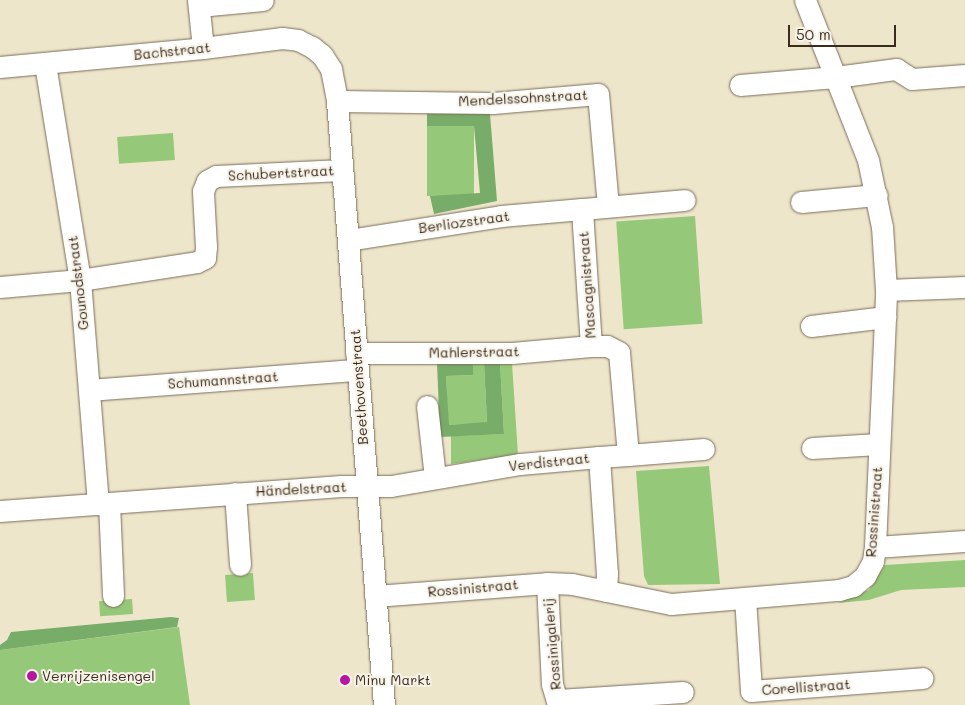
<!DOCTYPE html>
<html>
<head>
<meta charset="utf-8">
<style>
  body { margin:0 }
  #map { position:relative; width:965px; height:705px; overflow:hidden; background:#eee6cb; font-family:Mali,sans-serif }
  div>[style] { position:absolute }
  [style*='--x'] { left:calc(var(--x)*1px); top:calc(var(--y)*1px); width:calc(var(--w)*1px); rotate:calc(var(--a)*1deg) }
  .green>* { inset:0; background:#96c879; transform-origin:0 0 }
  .forest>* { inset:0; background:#78ac69 }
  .roads { filter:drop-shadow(0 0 1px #7a6c5b) drop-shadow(0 0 1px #7a6c5b) }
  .minor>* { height:21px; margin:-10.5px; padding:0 10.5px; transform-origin:10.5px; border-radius:10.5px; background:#fff }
  .dots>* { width:14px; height:14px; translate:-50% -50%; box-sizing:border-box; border:2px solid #f7f3e8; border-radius:50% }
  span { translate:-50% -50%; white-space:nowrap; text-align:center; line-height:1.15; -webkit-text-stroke:4px #f7f3e8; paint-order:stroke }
  .street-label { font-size:14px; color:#3b2a1e }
  .poi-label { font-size:14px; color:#3b2a1e }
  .left { translate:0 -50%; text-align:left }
  .scale { position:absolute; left:788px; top:25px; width:108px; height:22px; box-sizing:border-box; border:2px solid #3b2a1e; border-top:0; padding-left:6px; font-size:15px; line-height:18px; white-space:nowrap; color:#3b2a1e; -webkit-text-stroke:4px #f7f3e8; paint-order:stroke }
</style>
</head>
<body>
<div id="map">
  <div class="green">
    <i style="left:427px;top:126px;width:47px;height:70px"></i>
    <i style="left:173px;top:133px;width:27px;height:56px;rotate:86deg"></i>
    <i style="left:695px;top:216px;width:108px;height:79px;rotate:86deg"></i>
    <i style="clip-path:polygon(473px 363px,484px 363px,487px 423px,448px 425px,446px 376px,473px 375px)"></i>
    <i style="clip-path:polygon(500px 363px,512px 363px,518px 455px,451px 464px,451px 436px,504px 434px)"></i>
    <i style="clip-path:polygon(709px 466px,720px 584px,648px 585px,644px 576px,636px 471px)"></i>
    <i style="clip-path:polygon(965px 560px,965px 587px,901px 590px,869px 600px,838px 603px,869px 590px,885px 565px)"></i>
    <i style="left:253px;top:573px;width:27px;height:28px;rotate:86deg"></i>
    <i style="left:132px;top:599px;width:15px;height:33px;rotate:86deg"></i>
    <i style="clip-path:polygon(179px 627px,190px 705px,0 705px,0 650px)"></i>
  </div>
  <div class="forest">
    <i style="clip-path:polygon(427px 114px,490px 114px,497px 201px,434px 214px,430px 196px,480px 193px,474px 126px,427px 126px)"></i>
    <i style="clip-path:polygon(437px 363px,473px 363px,473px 375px,446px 376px,449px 425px,487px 422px,484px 363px,500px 363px,504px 434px,440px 437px)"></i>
    <i style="clip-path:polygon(171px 617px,179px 618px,177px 627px,0 650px,0 645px,7px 640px,11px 632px)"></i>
  </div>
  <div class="roads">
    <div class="minor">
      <i style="--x:198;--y:0;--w:48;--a:84.1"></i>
      <i style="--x:199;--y:6;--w:64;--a:-5.4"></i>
      <i style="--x:45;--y:64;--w:219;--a:80.8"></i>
      <i style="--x:80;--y:280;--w:225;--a:85.4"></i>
      <i style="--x:0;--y:67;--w:204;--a:-5.3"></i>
      <i style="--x:203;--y:48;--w:80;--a:-7.2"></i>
      <i style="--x:282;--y:38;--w:16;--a:7"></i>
      <i style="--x:298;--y:40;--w:16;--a:27"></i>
      <i style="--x:312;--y:47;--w:13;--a:39"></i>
      <i style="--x:322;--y:55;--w:17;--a:57"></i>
      <i style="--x:331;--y:69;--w:33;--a:79"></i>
      <i style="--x:337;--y:101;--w:606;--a:85.55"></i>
      <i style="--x:740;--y:85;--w:96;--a:-4.8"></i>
      <i style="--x:836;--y:77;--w:61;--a:-7.6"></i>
      <i style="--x:896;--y:69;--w:19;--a:32"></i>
      <i style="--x:912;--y:79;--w:53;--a:-4.3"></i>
      <i style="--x:337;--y:101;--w:156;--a:0.7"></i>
      <i style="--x:493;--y:103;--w:105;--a:-4.9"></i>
      <i style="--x:598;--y:94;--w:111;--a:84.9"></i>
      <i style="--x:801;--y:202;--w:76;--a:-5.3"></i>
      <i style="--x:348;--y:240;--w:155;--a:-8.9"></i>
      <i style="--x:501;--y:216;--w:81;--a:-4.9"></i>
      <i style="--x:0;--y:287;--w:80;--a:-5"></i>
      <i style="--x:80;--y:280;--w:118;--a:-8.7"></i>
      <i style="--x:197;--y:262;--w:9;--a:-27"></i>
      <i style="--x:205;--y:258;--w:11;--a:-85"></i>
      <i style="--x:206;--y:247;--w:56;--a:-93.1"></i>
      <i style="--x:203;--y:191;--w:11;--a:-68"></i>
      <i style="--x:207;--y:181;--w:10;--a:-29"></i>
      <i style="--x:216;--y:176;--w:126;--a:-2.7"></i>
      <i style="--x:886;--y:290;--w:79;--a:-2.2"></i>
      <i style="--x:811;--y:326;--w:75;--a:-6.9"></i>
      <i style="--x:356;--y:353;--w:156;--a:0"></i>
      <i style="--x:512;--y:353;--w:79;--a:-5.1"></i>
      <i style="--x:89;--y:390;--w:269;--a:-4.3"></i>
      <i style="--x:427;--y:406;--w:71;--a:83.6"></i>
      <i style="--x:812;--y:448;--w:66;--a:-3.5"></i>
      <i style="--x:628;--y:455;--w:76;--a:-4.5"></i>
      <i style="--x:599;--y:457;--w:29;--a:-4"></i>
      <i style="--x:628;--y:455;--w:103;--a:-95"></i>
      <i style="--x:619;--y:352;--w:13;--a:-153"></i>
      <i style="--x:607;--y:346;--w:16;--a:180"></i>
      <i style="--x:591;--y:346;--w:137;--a:-93.8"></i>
      <i style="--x:582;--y:209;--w:103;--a:-5"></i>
      <i style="--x:235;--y:493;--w:72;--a:86"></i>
      <i style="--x:109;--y:503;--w:93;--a:87.5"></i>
      <i style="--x:0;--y:511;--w:342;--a:-4.2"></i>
      <i style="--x:341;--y:486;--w:50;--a:0"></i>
      <i style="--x:391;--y:486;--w:131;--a:-9.7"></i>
      <i style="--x:520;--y:464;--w:79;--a:-5.1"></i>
      <i style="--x:599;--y:457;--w:116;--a:86.1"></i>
      <i style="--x:607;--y:573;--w:18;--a:93"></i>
      <i style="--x:875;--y:547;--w:90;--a:-3.8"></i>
      <i style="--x:547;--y:583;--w:101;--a:87.2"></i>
      <i style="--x:552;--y:684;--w:22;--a:74"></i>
      <i style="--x:375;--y:596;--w:172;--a:-4.3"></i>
      <i style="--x:547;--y:583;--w:25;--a:2"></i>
      <i style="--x:572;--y:584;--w:101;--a:11.4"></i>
      <i style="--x:671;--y:604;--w:169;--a:-4.8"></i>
      <i style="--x:839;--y:590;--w:15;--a:-16"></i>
      <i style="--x:853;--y:586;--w:16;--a:-40"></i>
      <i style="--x:865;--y:576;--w:17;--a:-62"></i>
      <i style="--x:873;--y:561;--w:14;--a:-82"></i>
      <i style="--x:875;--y:547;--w:257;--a:-87.5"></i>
      <i style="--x:886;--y:290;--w:63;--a:-93.6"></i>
      <i style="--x:882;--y:227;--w:68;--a:-101.8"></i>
      <i style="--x:868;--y:160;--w:172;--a:-111.5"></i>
      <i style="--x:745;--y:598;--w:93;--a:86.3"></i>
      <i style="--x:751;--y:691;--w:172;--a:-4.3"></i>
      <i style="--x:558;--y:700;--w:125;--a:-3.7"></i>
    </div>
  </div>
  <div class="dots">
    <i style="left:32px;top:676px;background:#b5179e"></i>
    <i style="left:345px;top:680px;background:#b5179e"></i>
  </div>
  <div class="street-label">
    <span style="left:172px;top:51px;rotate:-6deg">Bachstraat</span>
    <span style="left:523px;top:98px;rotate:-3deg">Mendelssohnstraat</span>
    <span style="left:281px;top:173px;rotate:-3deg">Schubertstraat</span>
    <span style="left:464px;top:222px;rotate:-8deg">Berliozstraat</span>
    <span style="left:78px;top:283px;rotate:-97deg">Gounodstraat</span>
    <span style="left:587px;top:285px;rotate:-94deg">Mascagnistraat</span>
    <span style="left:474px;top:352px;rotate:-1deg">Mahlerstraat</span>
    <span style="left:223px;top:380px;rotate:-4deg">Schumannstraat</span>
    <span style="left:359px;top:387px;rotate:-94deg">Beethovenstraat</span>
    <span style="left:549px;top:462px;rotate:-6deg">Verdistraat</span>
    <span style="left:301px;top:489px;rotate:-3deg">Händelstraat</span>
    <span style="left:874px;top:512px;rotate:-86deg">Rossinistraat</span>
    <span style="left:473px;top:588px;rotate:-5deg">Rossinistraat</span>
    <span style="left:552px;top:644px;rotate:-95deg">Rossinigalerij</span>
    <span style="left:806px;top:687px;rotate:-4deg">Corellistraat</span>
  </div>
  <div class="poi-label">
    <span class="left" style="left:42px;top:676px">Verrijzenisengel</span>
    <span class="left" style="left:355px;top:680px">Minu Markt</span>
  </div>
  <div class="scale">50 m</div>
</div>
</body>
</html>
